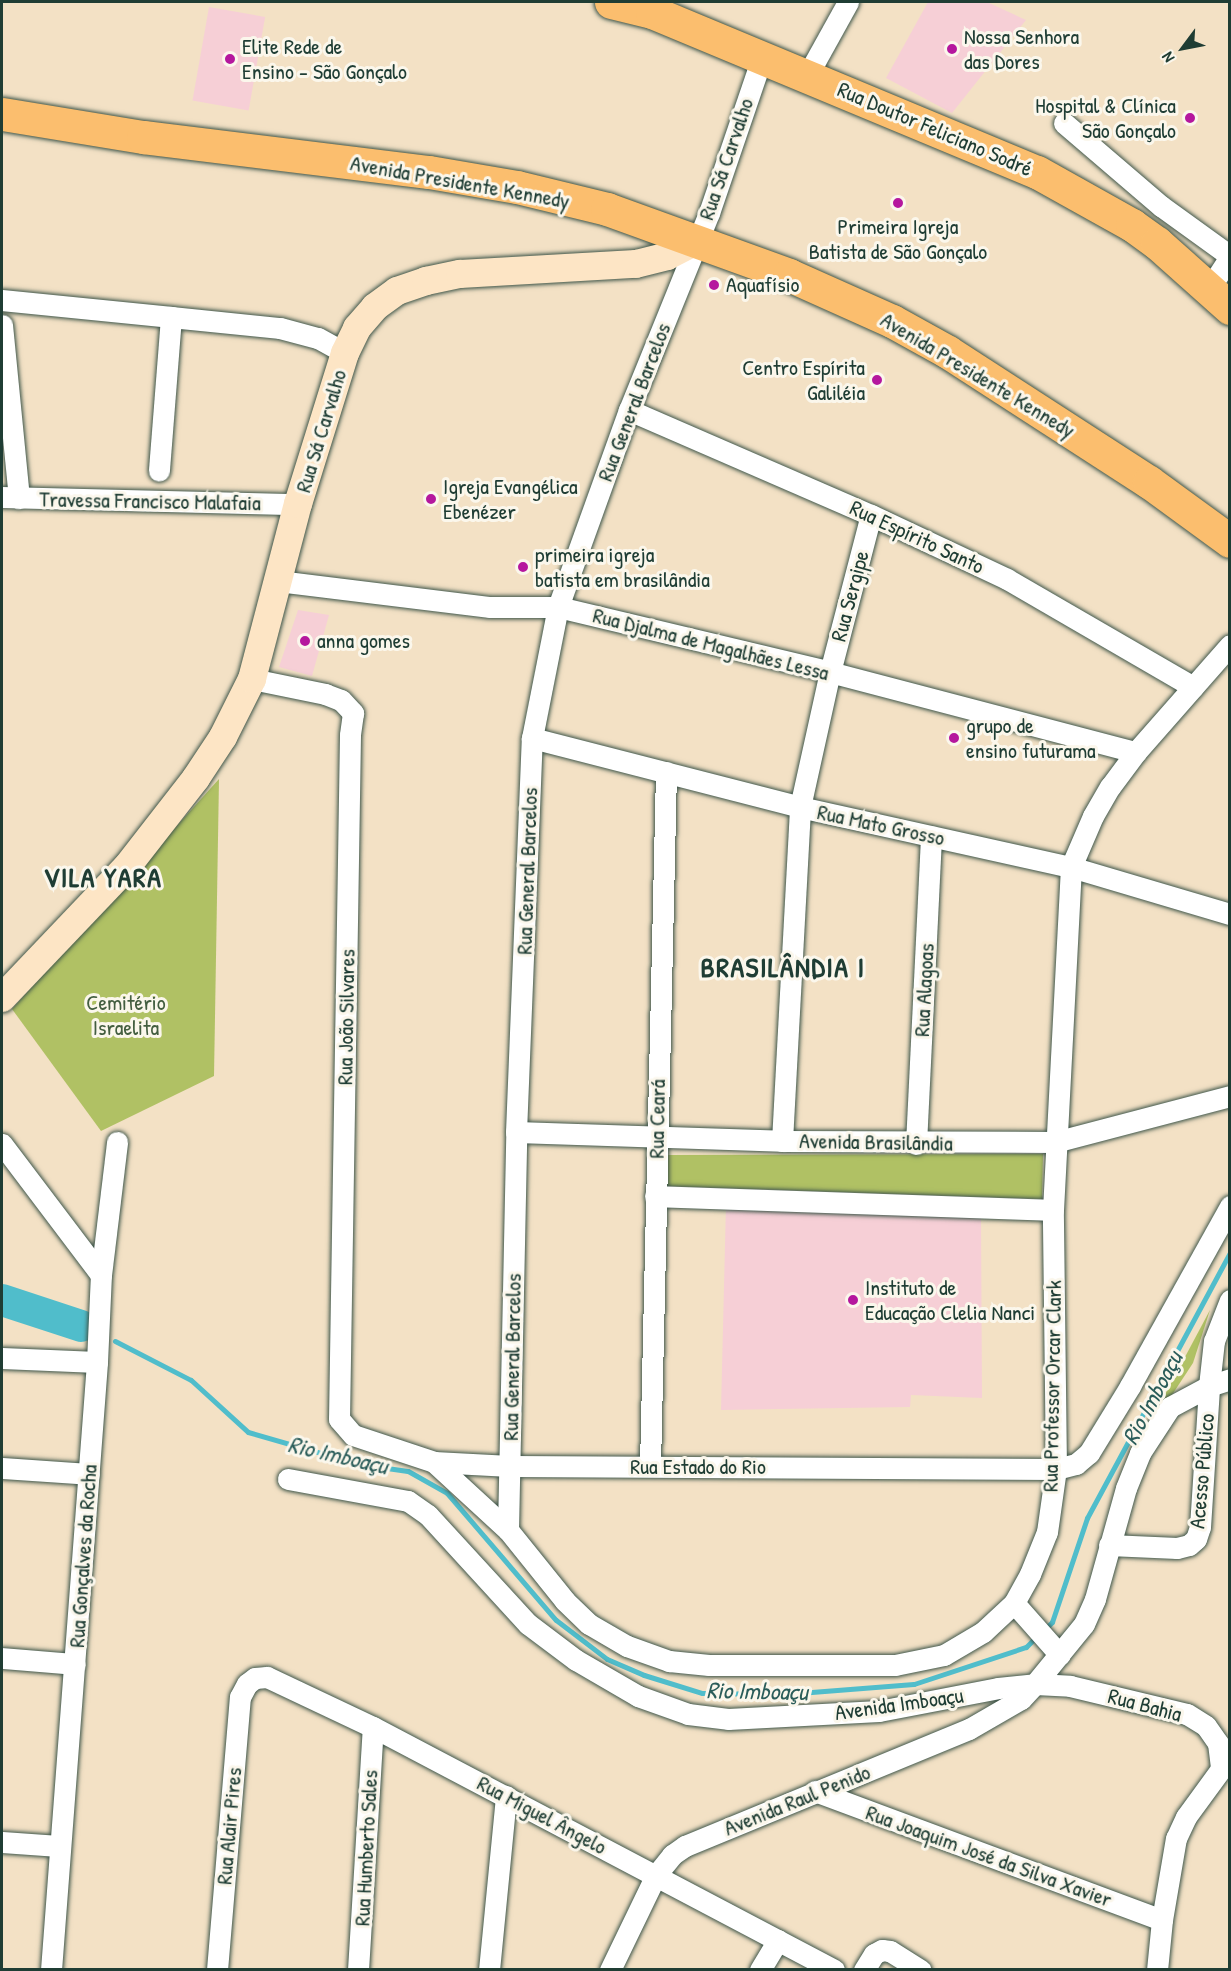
<!DOCTYPE html>
<html>
<head>
<meta charset="utf-8">
<style>
  body { margin:0 }
  #map { position:relative; width:1231px; height:1971px; overflow:hidden; background:#f3e1c5; font-family:"Patrick Hand",sans-serif }
  div>[style] { position:absolute }
  [style*='--x'] { left:calc(var(--x)*1px); top:calc(var(--y)*1px); width:calc(var(--w)*1px); rotate:calc(var(--a)*1deg) }
  .built>* { inset:0; background:#f6cfd6; transform-origin:0 0 }
  .green>* { inset:0; background:#b0c164 }
  .stream>* { height:5px; margin:-2.5px; padding:0 2.5px; transform-origin:2.5px; border-radius:2.5px; background:#50bdcb }
  .river>* { height:32px; margin:-16px; padding:0 16px; transform-origin:16px; border-radius:16px; background:#50bdcb }
  .roads { filter:drop-shadow(0 0 2px #3f564a) drop-shadow(0 0 2px #3f564a) }
  .street>* { height:21px; margin:-10.5px; padding:0 10.5px; transform-origin:10.5px; border-radius:10.5px; background:#fff }
  .secondary>* { height:28px; margin:-14px; padding:0 14px; transform-origin:14px; border-radius:14px; background:#fde5c5 }
  .primary>* { height:33px; margin:-16.5px; padding:0 16.5px; transform-origin:16.5px; border-radius:16.5px; background:#fbbe6e }
  .dots>* { width:16px; height:16px; translate:-50% -50%; box-sizing:border-box; border:3px solid #fbf7ec; border-radius:50% }
  span { translate:-50% -50%; white-space:nowrap; text-align:center; line-height:1.15; -webkit-text-stroke:6px #fbf7ec; paint-order:stroke }
  .poi-label { font-size:22px; color:#1f3d34 }
  .left { translate:0 -50%; text-align:left }
  .right { translate:-100% -50%; text-align:right }
  .street-label { font-size:22px; color:#1f3d34 }
  .park-label { font-size:22px; color:#435e40 }
  .water-label { font-size:24px; color:#2b5d5a; font-style:italic }
  .district-label { font-size:28px; color:#1f3d34; font-weight:700; letter-spacing:1.5px }
  .frame { position:absolute; inset:0; border:3px solid #1f3d34; pointer-events:none }
  .north { position:absolute; left:1153px; top:18px; width:60px; height:60px; -webkit-text-stroke:4px #fbf7ec; paint-order:stroke; rotate:238deg; font-size:16px; font-weight:700; line-height:24px; text-align:center; color:#1f3d34 }
  .north::after { content:''; display:block; margin:auto; width:21px; height:27px; background:#1f3d34; clip-path:polygon(50% 0,100% 100%,50% 72%,0 100%) }
</style>
</head>
<body>
<div id="map">
  <div class="built">
    <i style="clip-path:polygon(928px 2px,987px 2px,1026px 20px,952px 113px,886px 78px)"></i>
    <i style="left:209px;top:7px;width:57px;height:95px;rotate:10deg"></i>
    <i style="clip-path:polygon(298px 610px,329px 615px,312px 676px,279px 667px)"></i>
    <i style="clip-path:polygon(726px 1204px,981px 1215px,982px 1398px,911px 1395px,910px 1407px,721px 1410px)"></i>
  </div>
  <div class="green">
    <i style="clip-path:polygon(219px 779px,214px 1076px,101px 1131px,12px 1009px)"></i>
    <i style="clip-path:polygon(1043px 1154px,1042px 1199px,664px 1186px,666px 1155px)"></i>
    <i style="clip-path:polygon(1210px 1310px,1193px 1363px,1166px 1404px,1161px 1402px)"></i>
  </div>
  <div class="stream">
    <i style="--x:115;--y:1341;--w:85;--a:27.2"></i>
    <i style="--x:191;--y:1380;--w:77;--a:42.4"></i>
    <i style="--x:248;--y:1432;--w:116;--a:16.1"></i>
    <i style="--x:359;--y:1464;--w:49;--a:8.1"></i>
    <i style="--x:408;--y:1471;--w:45;--a:29.4"></i>
    <i style="--x:447;--y:1493;--w:167;--a:49.4"></i>
    <i style="--x:556;--y:1620;--w:64;--a:37.4"></i>
    <i style="--x:607;--y:1659;--w:40;--a:23.4"></i>
    <i style="--x:644;--y:1675;--w:61;--a:17.2"></i>
    <i style="--x:702;--y:1693;--w:84;--a:0.7"></i>
    <i style="--x:786;--y:1694;--w:128;--a:-4.5"></i>
    <i style="--x:914;--y:1684;--w:118;--a:-18.3"></i>
    <i style="--x:1026;--y:1647;--w:17;--a:-45"></i>
    <i style="--x:1045;--y:1629;--w:10;--a:-45"></i>
    <i style="--x:1052;--y:1622;--w:110;--a:-71.4"></i>
    <i style="--x:1087;--y:1518;--w:302;--a:-61.7"></i>
  </div>
  <div class="river">
    <i style="--x:2;--y:1300;--w:83;--a:18.2"></i>
  </div>
  <div class="roads">
    <div class="street">
      <i style="--x:807;--y:76;--w:85;--a:-61"></i>
      <i style="--x:1064;--y:123;--w:128;--a:40.6"></i>
      <i style="--x:1161;--y:206;--w:85;--a:35.9"></i>
      <i style="--x:1209;--y:289;--w:38;--a:-57"></i>
      <i style="--x:2;--y:300;--w:170;--a:5.7"></i>
      <i style="--x:171;--y:317;--w:154;--a:94.5"></i>
      <i style="--x:171;--y:317;--w:110;--a:5.8"></i>
      <i style="--x:280;--y:328;--w:39;--a:15"></i>
      <i style="--x:318;--y:338;--w:31;--a:29"></i>
      <i style="--x:2;--y:325;--w:174;--a:84.4"></i>
      <i style="--x:629;--y:410;--w:264;--a:23.5"></i>
      <i style="--x:871;--y:515;--w:150;--a:25.2"></i>
      <i style="--x:1007;--y:579;--w:215;--a:30.1"></i>
      <i style="--x:2;--y:497;--w:296;--a:1.4"></i>
      <i style="--x:278;--y:581;--w:214;--a:7"></i>
      <i style="--x:490;--y:607;--w:68;--a:0"></i>
      <i style="--x:558;--y:607;--w:280;--a:13.4"></i>
      <i style="--x:830;--y:672;--w:316;--a:14.7"></i>
      <i style="--x:252;--y:679;--w:75;--a:11.6"></i>
      <i style="--x:325;--y:694;--w:17;--a:21"></i>
      <i style="--x:341;--y:700;--w:18;--a:47"></i>
      <i style="--x:353;--y:713;--w:22;--a:98"></i>
      <i style="--x:350;--y:735;--w:684;--a:90.92"></i>
      <i style="--x:339;--y:1419;--w:21;--a:49"></i>
      <i style="--x:353;--y:1435;--w:85;--a:18.4"></i>
      <i style="--x:434;--y:1462;--w:76;--a:3"></i>
      <i style="--x:510;--y:1466;--w:546;--a:0.31"></i>
      <i style="--x:1056;--y:1469;--w:21;--a:-14"></i>
      <i style="--x:1076;--y:1464;--w:17;--a:-40"></i>
      <i style="--x:1089;--y:1453;--w:79;--a:-58.5"></i>
      <i style="--x:1130;--y:1386;--w:206;--a:-60.9"></i>
      <i style="--x:532;--y:738;--w:277;--a:14.4"></i>
      <i style="--x:800;--y:807;--w:278;--a:12.5"></i>
      <i style="--x:1071;--y:867;--w:166;--a:16.5"></i>
      <i style="--x:516;--y:1132;--w:266;--a:1.9"></i>
      <i style="--x:782;--y:1141;--w:273;--a:0.2"></i>
      <i style="--x:1055;--y:1142;--w:181;--a:-14.7"></i>
      <i style="--x:782;--y:1141;--w:334;--a:-86.9"></i>
      <i style="--x:800;--y:807;--w:138;--a:-77.5"></i>
      <i style="--x:830;--y:672;--w:162;--a:-75.4"></i>
      <i style="--x:2;--y:1144;--w:164;--a:52.9"></i>
      <i style="--x:916;--y:1144;--w:308;--a:-87.2"></i>
      <i style="--x:655;--y:1196;--w:398;--a:2"></i>
      <i style="--x:2;--y:1358;--w:95;--a:2.4"></i>
      <i style="--x:434;--y:1462;--w:100;--a:42.6"></i>
      <i style="--x:508;--y:1530;--w:91;--a:51.2"></i>
      <i style="--x:565;--y:1601;--w:33;--a:44"></i>
      <i style="--x:589;--y:1624;--w:44;--a:30.1"></i>
      <i style="--x:627;--y:1646;--w:45;--a:19.7"></i>
      <i style="--x:669;--y:1661;--w:40;--a:5.7"></i>
      <i style="--x:709;--y:1665;--w:186;--a:0"></i>
      <i style="--x:895;--y:1665;--w:50;--a:-11.5"></i>
      <i style="--x:944;--y:1655;--w:45;--a:-30.5"></i>
      <i style="--x:983;--y:1632;--w:42;--a:-43.1"></i>
      <i style="--x:1014;--y:1603;--w:33;--a:-61"></i>
      <i style="--x:1030;--y:1574;--w:45;--a:-68"></i>
      <i style="--x:1047;--y:1532;--w:64;--a:-81.9"></i>
      <i style="--x:1056;--y:1469;--w:259;--a:-90.7"></i>
      <i style="--x:1053;--y:1210;--w:343;--a:-87"></i>
      <i style="--x:1071;--y:867;--w:56;--a:-66.7"></i>
      <i style="--x:1093;--y:816;--w:34;--a:-60"></i>
      <i style="--x:1110;--y:787;--w:44;--a:-53.4"></i>
      <i style="--x:1136;--y:752;--w:142;--a:-48.7"></i>
      <i style="--x:650;--y:1466;--w:694;--a:-88.68"></i>
      <i style="--x:2;--y:1468;--w:87;--a:3.9"></i>
      <i style="--x:288;--y:1479;--w:122;--a:10.4"></i>
      <i style="--x:408;--y:1501;--w:24;--a:35"></i>
      <i style="--x:428;--y:1515;--w:148;--a:47.5"></i>
      <i style="--x:528;--y:1624;--w:60;--a:36.9"></i>
      <i style="--x:576;--y:1660;--w:72;--a:30.1"></i>
      <i style="--x:638;--y:1696;--w:53;--a:19.8"></i>
      <i style="--x:688;--y:1714;--w:40;--a:7.1"></i>
      <i style="--x:728;--y:1719;--w:151;--a:-3"></i>
      <i style="--x:879;--y:1711;--w:121;--a:-10.9"></i>
      <i style="--x:998;--y:1688;--w:37;--a:-6"></i>
      <i style="--x:1035;--y:1684;--w:77;--a:-50.8"></i>
      <i style="--x:1084;--y:1624;--w:27;--a:-66"></i>
      <i style="--x:1095;--y:1599;--w:115;--a:-74.4"></i>
      <i style="--x:1126;--y:1488;--w:38;--a:-68"></i>
      <i style="--x:1140;--y:1453;--w:55;--a:-56.9"></i>
      <i style="--x:1170;--y:1407;--w:44;--a:-28.3"></i>
      <i style="--x:1209;--y:1386;--w:45;--a:-83.7"></i>
      <i style="--x:1214;--y:1341;--w:44;--a:-68.7"></i>
      <i style="--x:508;--y:1530;--w:398;--a:-88.8"></i>
      <i style="--x:516;--y:1132;--w:394;--a:-87.7"></i>
      <i style="--x:532;--y:738;--w:134;--a:-78.8"></i>
      <i style="--x:558;--y:607;--w:209;--a:-70.2"></i>
      <i style="--x:629;--y:410;--w:213;--a:-67.9"></i>
      <i style="--x:709;--y:213;--w:165;--a:-71.2"></i>
      <i style="--x:1109;--y:1545;--w:68;--a:2.5"></i>
      <i style="--x:1177;--y:1548;--w:12;--a:-14"></i>
      <i style="--x:1189;--y:1545;--w:9;--a:-41"></i>
      <i style="--x:1196;--y:1539;--w:13;--a:-72"></i>
      <i style="--x:1200;--y:1527;--w:141;--a:-86.3"></i>
      <i style="--x:1209;--y:1386;--w:22;--a:-18"></i>
      <i style="--x:1014;--y:1603;--w:69;--a:48.5"></i>
      <i style="--x:2;--y:1658;--w:73;--a:4.7"></i>
      <i style="--x:815;--y:1791;--w:370;--a:20.4"></i>
      <i style="--x:2;--y:1842;--w:57;--a:4"></i>
      <i style="--x:51;--y:1970;--w:610;--a:-85.67"></i>
      <i style="--x:97;--y:1362;--w:87;--a:-87.4"></i>
      <i style="--x:101;--y:1275;--w:134;--a:-83.1"></i>
      <i style="--x:217;--y:1970;--w:274;--a:-85.2"></i>
      <i style="--x:240;--y:1697;--w:15;--a:-62"></i>
      <i style="--x:247;--y:1684;--w:10;--a:-37"></i>
      <i style="--x:255;--y:1678;--w:12;--a:-5"></i>
      <i style="--x:267;--y:1677;--w:117;--a:25.3"></i>
      <i style="--x:373;--y:1727;--w:521;--a:27.79"></i>
      <i style="--x:358;--y:1970;--w:243;--a:-86.5"></i>
      <i style="--x:489;--y:1970;--w:175;--a:-84.4"></i>
      <i style="--x:610;--y:1970;--w:106;--a:-64.2"></i>
      <i style="--x:656;--y:1875;--w:26;--a:-51"></i>
      <i style="--x:672;--y:1855;--w:16;--a:-35"></i>
      <i style="--x:685;--y:1846;--w:307;--a:-22.4"></i>
      <i style="--x:969;--y:1729;--w:60;--a:-30"></i>
      <i style="--x:1021;--y:1699;--w:21;--a:-47"></i>
      <i style="--x:1035;--y:1684;--w:35;--a:3"></i>
      <i style="--x:1070;--y:1686;--w:120;--a:13.5"></i>
      <i style="--x:1187;--y:1714;--w:22;--a:32"></i>
      <i style="--x:1206;--y:1726;--w:21;--a:55"></i>
      <i style="--x:1218;--y:1743;--w:26;--a:83"></i>
      <i style="--x:1221;--y:1769;--w:59;--a:126.1"></i>
      <i style="--x:1186;--y:1817;--w:23;--a:115"></i>
      <i style="--x:1176;--y:1838;--w:83;--a:99.7"></i>
      <i style="--x:1162;--y:1920;--w:50;--a:95.7"></i>
      <i style="--x:760;--y:1970;--w:35;--a:-59"></i>
      <i style="--x:864;--y:1970;--w:19;--a:-58"></i>
      <i style="--x:874;--y:1954;--w:9;--a:-27"></i>
      <i style="--x:882;--y:1950;--w:8;--a:7"></i>
      <i style="--x:890;--y:1951;--w:36;--a:32"></i>
    </div>
    <div class="secondary">
      <i style="--x:2;--y:998;--w:180;--a:-46.4"></i>
      <i style="--x:126;--y:868;--w:114;--a:-52.1"></i>
      <i style="--x:196;--y:778;--w:49;--a:-56.6"></i>
      <i style="--x:223;--y:737;--w:65;--a:-63.4"></i>
      <i style="--x:252;--y:679;--w:181;--a:-75.3"></i>
      <i style="--x:298;--y:504;--w:158;--a:-72.7"></i>
      <i style="--x:345;--y:353;--w:28;--a:-64"></i>
      <i style="--x:357;--y:328;--w:28;--a:-49"></i>
      <i style="--x:375;--y:307;--w:27;--a:-36"></i>
      <i style="--x:397;--y:291;--w:31;--a:-19"></i>
      <i style="--x:426;--y:281;--w:35;--a:-12"></i>
      <i style="--x:460;--y:274;--w:176;--a:-3.3"></i>
      <i style="--x:636;--y:264;--w:32;--a:-14"></i>
      <i style="--x:667;--y:256;--w:34;--a:-27"></i>
    </div>
    <div class="primary">
      <i style="--x:611;--y:2;--w:42;--a:13.7"></i>
      <i style="--x:652;--y:12;--w:417;--a:22.6"></i>
      <i style="--x:1037;--y:172;--w:109;--a:29.2"></i>
      <i style="--x:1132;--y:225;--w:31;--a:36"></i>
      <i style="--x:1157;--y:243;--w:98;--a:41.7"></i>
      <i style="--x:2;--y:114;--w:143;--a:9.3"></i>
      <i style="--x:143;--y:137;--w:288;--a:7"></i>
      <i style="--x:429;--y:172;--w:89;--a:9.7"></i>
      <i style="--x:517;--y:187;--w:93;--a:13.7"></i>
      <i style="--x:607;--y:209;--w:194;--a:19.9"></i>
      <i style="--x:789;--y:275;--w:113;--a:24.1"></i>
      <i style="--x:892;--y:321;--w:64;--a:29"></i>
      <i style="--x:948;--y:352;--w:239;--a:32.9"></i>
      <i style="--x:1149;--y:482;--w:100;--a:36.1"></i>
    </div>
  </div>
  <div class="dots">
    <i style="left:952px;top:49px;background:#b5179e"></i>
    <i style="left:230px;top:59px;background:#b5179e"></i>
    <i style="left:1190px;top:118px;background:#b5179e"></i>
    <i style="left:898px;top:203px;background:#b5179e"></i>
    <i style="left:714px;top:285px;background:#b5179e"></i>
    <i style="left:877px;top:380px;background:#b5179e"></i>
    <i style="left:431px;top:499px;background:#b5179e"></i>
    <i style="left:523px;top:567px;background:#b5179e"></i>
    <i style="left:305px;top:641px;background:#b5179e"></i>
    <i style="left:954px;top:738px;background:#b5179e"></i>
    <i style="left:853px;top:1300px;background:#b5179e"></i>
  </div>
  <div class="poi-label">
    <span class="left" style="left:964px;top:49px">Nossa Senhora<br>das Dores</span>
    <span class="left" style="left:242px;top:59px">Elite Rede de<br>Ensino - São Gonçalo</span>
    <span class="right" style="left:1176px;top:118px">Hospital &amp; Clínica<br>São Gonçalo</span>
    <span style="left:898px;top:239px">Primeira Igreja<br>Batista de São Gonçalo</span>
    <span class="left" style="left:726px;top:285px">Aquafísio</span>
    <span class="right" style="left:865px;top:380px">Centro Espírita<br>Galiléia</span>
    <span class="left" style="left:443px;top:499px">Igreja Evangélica<br>Ebenézer</span>
    <span class="left" style="left:535px;top:567px">primeira igreja<br>batista em brasilândia</span>
    <span class="left" style="left:317px;top:641px">anna gomes</span>
    <span class="left" style="left:966px;top:738px">grupo de<br>ensino futurama</span>
    <span class="left" style="left:865px;top:1300px">Instituto de<br>Educação Clelia Nanci</span>
  </div>
  <div class="street-label">
    <span style="left:935px;top:129px;rotate:23deg">Rua Doutor Feliciano Sodré</span>
    <span style="left:726px;top:159px;rotate:-71deg">Rua Sá Carvalho</span>
    <span style="left:460px;top:182px;rotate:10deg">Avenida Presidente Kennedy</span>
    <span style="left:978px;top:375px;rotate:31deg">Avenida Presidente Kennedy</span>
    <span style="left:634px;top:402px;rotate:-69deg">Rua General Barcelos</span>
    <span style="left:321px;top:431px;rotate:-73deg">Rua Sá Carvalho</span>
    <span style="left:150px;top:501px;rotate:1deg">Travessa Francisco Malafaia</span>
    <span style="left:917px;top:537px;rotate:25deg">Rua Espírito Santo</span>
    <span style="left:850px;top:596px;rotate:-75deg">Rua Sergipe</span>
    <span style="left:711px;top:644px;rotate:14deg">Rua Djalma de Magalhães Lessa</span>
    <span style="left:881px;top:825px;rotate:12deg">Rua Mato Grosso</span>
    <span style="left:527px;top:871px;rotate:-88deg">Rua General Barcelos</span>
    <span style="left:924px;top:990px;rotate:-87deg">Rua Alagoas</span>
    <span style="left:346px;top:1017px;rotate:-89deg">Rua João Silvares</span>
    <span style="left:657px;top:1119px;rotate:-89deg">Rua Ceará</span>
    <span style="left:876px;top:1142px;rotate:1deg">Avenida Brasilândia</span>
    <span style="left:512px;top:1357px;rotate:-89deg">Rua General Barcelos</span>
    <span style="left:1052px;top:1386px;rotate:-89deg">Rua Professor Orcar Clark</span>
    <span style="left:698px;top:1467px">Rua Estado do Rio</span>
    <span style="left:1202px;top:1471px;rotate:-85deg">Acesso Público</span>
    <span style="left:83px;top:1556px;rotate:-86deg">Rua Gonçalves da Rocha</span>
    <span style="left:899px;top:1704px;rotate:-8deg">Avenida Imboaçu</span>
    <span style="left:1145px;top:1705px;rotate:15deg">Rua Bahia</span>
    <span style="left:797px;top:1800px;rotate:-22deg">Avenida Raul Penido</span>
    <span style="left:542px;top:1815px;rotate:28deg">Rua Miguel Ângelo</span>
    <span style="left:229px;top:1826px;rotate:-85deg">Rua Alair Pires</span>
    <span style="left:366px;top:1848px;rotate:-87deg">Rua Humberto Sales</span>
    <span style="left:989px;top:1856px;rotate:20deg">Rua Joaquim José da Silva Xavier</span>
  </div>
  <div class="park-label">
    <span style="left:126px;top:1015px">Cemitério<br>Israelita</span>
  </div>
  <div class="water-label">
    <span style="left:1152px;top:1398px;rotate:-62deg">Rio Imboaçu</span>
    <span style="left:338px;top:1455px;rotate:13deg">Rio Imboaçu</span>
    <span style="left:757px;top:1691px;rotate:1deg">Rio Imboaçu</span>
  </div>
  <div class="district-label">
    <span style="left:103px;top:877px">VILA YARA</span>
    <span style="left:783px;top:967px">BRASILÂNDIA I</span>
  </div>
  <div class="frame"></div>
  <div class="north">N</div>
</div>
</body>
</html>
